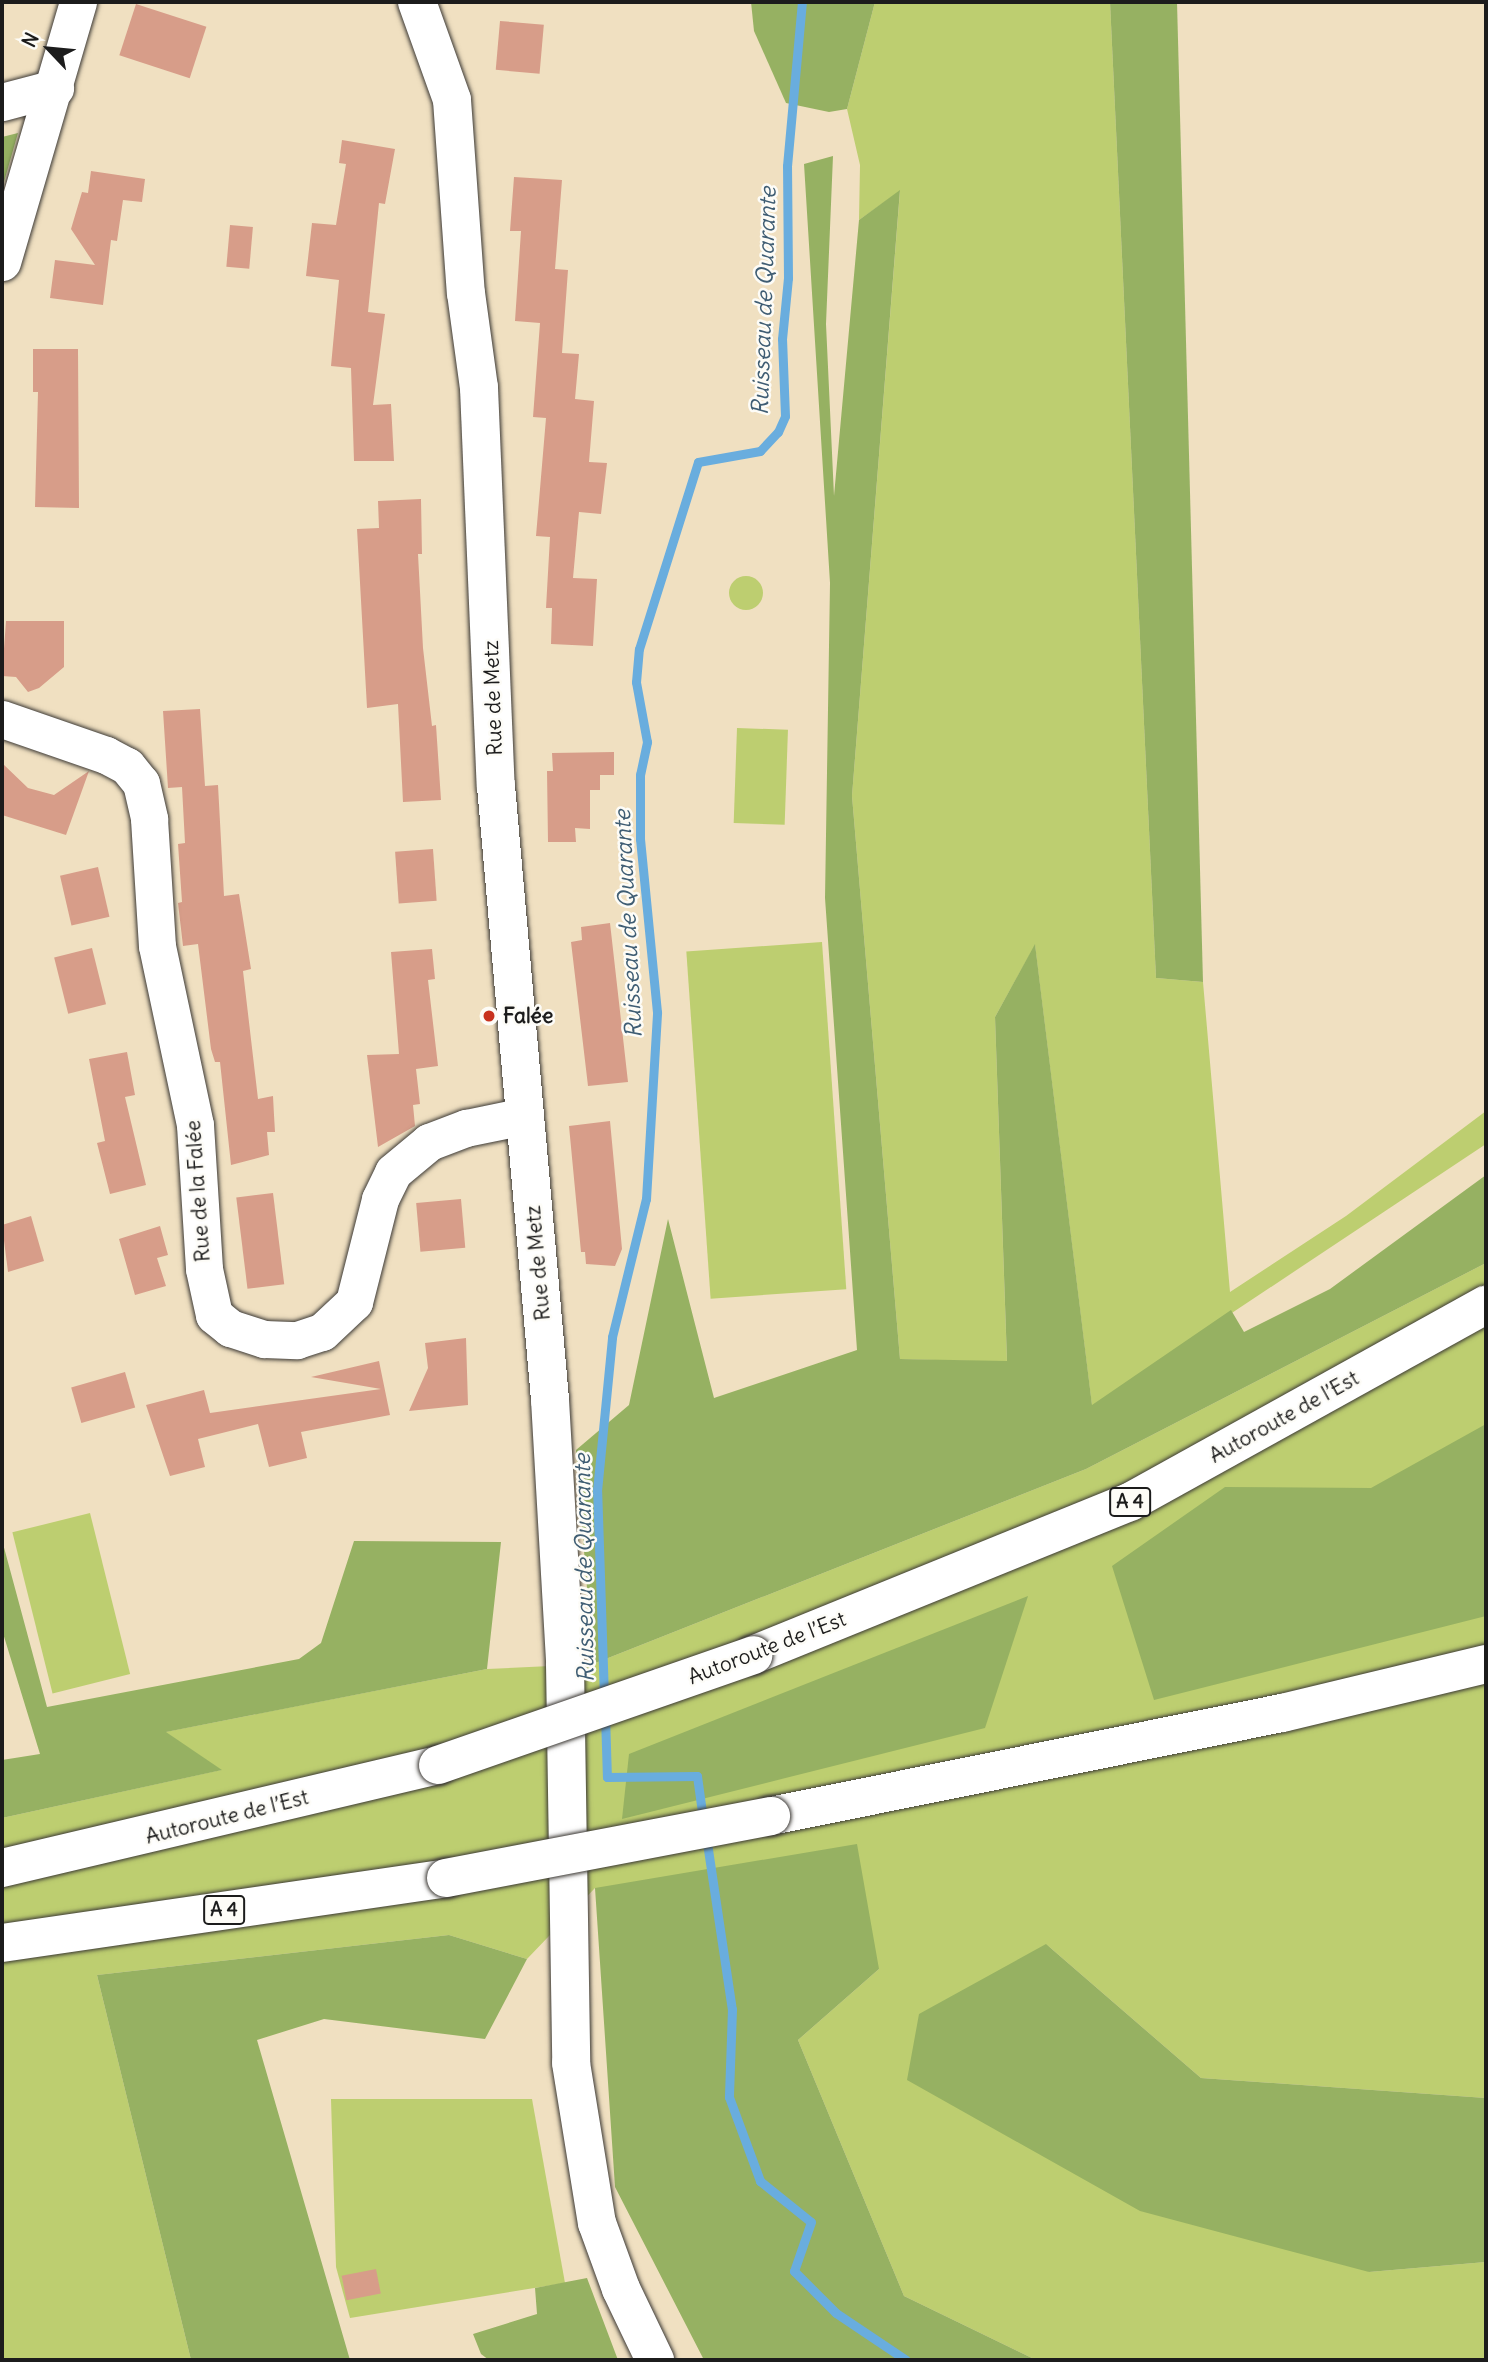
<!DOCTYPE html>
<html>
<head>
<meta charset="utf-8">
<style>
  body { margin:0 }
  #map { position:relative; width:1488px; height:2362px; overflow:hidden; background:#f0e0c1; font-family:Delius,sans-serif }
  div>[style] { position:absolute }
  [style*='--x'] { left:calc(var(--x)*1px); top:calc(var(--y)*1px); width:calc(var(--w)*1px); rotate:calc(var(--a)*1deg) }
  .green>* { inset:0; background:#bdce70; transform-origin:0 0 }
  .round { border-radius:50% }
  .forest>* { inset:0; background:#96b162 }
  .stream>* { height:9px; margin:-4.5px; padding:0 4.5px; transform-origin:4.5px; border-radius:4.5px; background:#69adde }
  .building>* { inset:0; background:#d79d89; transform-origin:0 0 }
  .roads { filter:drop-shadow(0 0 2px #3c3935) drop-shadow(0 0 2px #3c3935) }
  .minor>* { height:37px; margin:-18.5px; padding:0 18.5px; transform-origin:18.5px; border-radius:18.5px; background:#fff }
  .major>* { height:38px; margin:-19px; padding:0 19px; transform-origin:19px; border-radius:19px; background:#fff }
  .highway>* { height:38px; margin:-19px; padding:0 19px; transform-origin:19px; border-radius:19px; background:#fff }
  .bridges { filter:drop-shadow(0 0 2px #3c3935) drop-shadow(0 0 2px #3c3935) }
  .highway-bridge>* { height:38px; margin:-19px; padding:0 19px; transform-origin:19px; border-radius:19px; background:#fff }
  .dots>* { width:19px; height:19px; translate:-50% -50%; box-sizing:border-box; border:4px solid #fdfcf7; border-radius:50% }
  span { translate:-50% -50%; white-space:nowrap; text-align:center; line-height:1.15; -webkit-text-stroke:5px #fdfcf7; paint-order:stroke }
  .shield-label span { padding:2px 5px; background:#fdfcf7; border:2px solid; border-radius:5px; -webkit-text-stroke-width:0 }
  .shield-label { font-size:19px; color:#1c1c1c; font-weight:700 }
  .street-label { font-size:21px; color:#1c1c1c }
  .poi-label { font-size:21px; color:#1c1c1c; font-weight:700 }
  .left { translate:0 -50%; text-align:left }
  .water-label { font-size:23px; color:#3f5d73; font-style:italic }
  .frame { position:absolute; inset:0; border:4px solid #1c1c1c; pointer-events:none }
  .north { position:absolute; left:14px; top:14px; width:70px; height:70px; -webkit-text-stroke:5px #fdfcf7; paint-order:stroke; rotate:296deg; font-size:19px; font-weight:700; line-height:28px; text-align:center; color:#1c1c1c }
  .north::after { content:''; display:block; margin:auto; width:24px; height:32px; background:#1c1c1c; clip-path:polygon(50% 0,100% 100%,50% 72%,0 100%) }
</style>
</head>
<body>
<div id="map">
  <div class="green">
    <i style="clip-path:polygon(875px 2px,1110px 2px,1156px 978px,1203px 982px,1230px 1292px,1346px 1216px,1486px 1111px,1486px 1144px,1092px 1406px,1035px 945px,995px 1017px,1007px 1362px,900px 1359px,852px 796px,900px 191px,859px 220px,860px 165px,847px 109px)"></i>
    <i class="round" style="left:729px;top:576px;width:34px;height:34px"></i>
    <i style="left:737px;top:728px;width:51px;height:95px;rotate:2deg"></i>
    <i style="left:822px;top:942px;width:348px;height:136px;rotate:86deg"></i>
    <i style="clip-path:polygon(1486px 1263px,1486px 2098px,1201px 2078px,1046px 1944px,1369px 2272px,1486px 2262px,1486px 2360px,1036px 2360px,904px 2296px,798px 2040px,879px 1969px,595px 1888px,527px 1959px,449px 1935px,97px 1975px,191px 2360px,2px 2360px,2px 1818px,221px 1770px,165px 1732px,487px 1669px,593px 1664px,1086px 1469px)"></i>
    <i style="left:90px;top:1513px;width:166px;height:80px;rotate:76deg"></i>
    <i style="clip-path:polygon(331px 2099px,532px 2099px,565px 2283px,350px 2318px,336px 2267px)"></i>
  </div>
  <div class="forest">
    <i style="clip-path:polygon(751px 2px,875px 2px,847px 109px,829px 112px,786px 103px,754px 31px)"></i>
    <i style="clip-path:polygon(1110px 2px,1177px 2px,1203px 982px,1156px 978px)"></i>
    <i style="clip-path:polygon(18px 133px,2px 189px,2px 137px)"></i>
    <i style="clip-path:polygon(833px 156px,826px 324px,834px 496px,859px 220px,900px 190px,852px 796px,900px 1359px,1007px 1361px,995px 1017px,1035px 944px,1092px 1405px,1231px 1310px,1244px 1332px,1330px 1289px,1486px 1175px,1486px 1263px,1086px 1469px,593px 1664px,576px 1450px,629px 1405px,668px 1219px,714px 1398px,857px 1350px,825px 898px,830px 583px,804px 164px)"></i>
    <i style="clip-path:polygon(1486px 1424px,1486px 1616px,1154px 1700px,1112px 1566px,1225px 1487px,1371px 1488px)"></i>
    <i style="clip-path:polygon(2px 1540px,47px 1707px,299px 1659px,321px 1643px,354px 1541px,501px 1542px,487px 1669px,166px 1732px,222px 1770px,2px 1818px,2px 1760px,40px 1754px,2px 1630px)"></i>
    <i style="clip-path:polygon(1028px 1596px,985px 1728px,622px 1819px,629px 1754px)"></i>
    <i style="clip-path:polygon(857px 1844px,879px 1969px,798px 2040px,904px 2296px,1036px 2360px,704px 2360px,615px 2187px,595px 1888px)"></i>
    <i style="clip-path:polygon(449px 1935px,527px 1959px,485px 2039px,324px 2019px,257px 2040px,350px 2360px,191px 2360px,97px 1975px)"></i>
    <i style="clip-path:polygon(1046px 1944px,1201px 2078px,1486px 2098px,1486px 2262px,1369px 2272px,1140px 2211px,907px 2080px,919px 2014px)"></i>
    <i style="clip-path:polygon(587px 2278px,618px 2360px,489px 2360px,481px 2354px,473px 2334px,537px 2314px,535px 2288px)"></i>
  </div>
  <div class="stream">
    <i style="--x:604;--y:1697;--w:206;--a:-91.9"></i>
    <i style="--x:597;--y:1491;--w:155;--a:-84.4"></i>
    <i style="--x:612;--y:1337;--w:142;--a:-76.2"></i>
    <i style="--x:646;--y:1199;--w:187;--a:-86.6"></i>
    <i style="--x:657;--y:1012;--w:174;--a:-95.6"></i>
    <i style="--x:640;--y:839;--w:64;--a:-90"></i>
    <i style="--x:640;--y:775;--w:34;--a:-78"></i>
    <i style="--x:647;--y:742;--w:61;--a:-100.4"></i>
    <i style="--x:636;--y:682;--w:33;--a:-85"></i>
    <i style="--x:639;--y:649;--w:196;--a:-72.5"></i>
    <i style="--x:698;--y:462;--w:63;--a:-10.1"></i>
    <i style="--x:760;--y:451;--w:26;--a:-47"></i>
    <i style="--x:778;--y:432;--w:17;--a:-66"></i>
    <i style="--x:785;--y:416;--w:77;--a:-92.2"></i>
    <i style="--x:782;--y:339;--w:61;--a:-84.4"></i>
    <i style="--x:788;--y:278;--w:112;--a:-90.5"></i>
    <i style="--x:787;--y:166;--w:165;--a:-84.8"></i>
    <i style="--x:605;--y:1715;--w:62;--a:88.2"></i>
    <i style="--x:607;--y:1777;--w:90;--a:-0.6"></i>
    <i style="--x:697;--y:1776;--w:43;--a:82.1"></i>
    <i style="--x:706;--y:1836;--w:175;--a:81.5"></i>
    <i style="--x:732;--y:2009;--w:88;--a:92"></i>
    <i style="--x:729;--y:2097;--w:90;--a:69.7"></i>
    <i style="--x:760;--y:2181;--w:65;--a:38.8"></i>
    <i style="--x:811;--y:2222;--w:52;--a:109.1"></i>
    <i style="--x:794;--y:2271;--w:59;--a:45"></i>
    <i style="--x:836;--y:2313;--w:84;--a:33.9"></i>
  </div>
  <div class="building">
    <i style="left:136px;top:4px;width:74px;height:54px;rotate:18deg"></i>
    <i style="left:500px;top:21px;width:44px;height:49px;rotate:5deg"></i>
    <i style="clip-path:polygon(342px 140px,395px 149px,385px 204px,379px 203px,368px 312px,385px 314px,373px 405px,391px 404px,394px 461px,354px 461px,351px 368px,331px 366px,339px 280px,306px 276px,312px 223px,336px 225px,346px 164px,339px 163px)"></i>
    <i style="clip-path:polygon(91px 171px,145px 179px,142px 202px,123px 200px,117px 241px,111px 240px,103px 305px,50px 298px,55px 260px,95px 265px,71px 229px,82px 192px,88px 193px)"></i>
    <i style="clip-path:polygon(514px 177px,562px 180px,555px 269px,568px 270px,562px 353px,579px 354px,575px 399px,594px 401px,589px 462px,607px 463px,601px 514px,579px 512px,573px 578px,597px 579px,593px 646px,551px 644px,552px 608px,546px 608px,550px 537px,536px 536px,546px 418px,533px 417px,540px 323px,515px 321px,521px 231px,510px 231px)"></i>
    <i style="left:230px;top:225px;width:23px;height:42px;rotate:5deg"></i>
    <i style="clip-path:polygon(33px 349px,78px 349px,79px 508px,35px 507px,38px 392px,33px 392px)"></i>
    <i style="clip-path:polygon(421px 499px,422px 554px,418px 554px,423px 648px,432px 726px,436px 725px,441px 800px,403px 802px,398px 704px,367px 708px,357px 529px,379px 528px,378px 501px)"></i>
    <i style="clip-path:polygon(6px 621px,64px 621px,64px 667px,39px 688px,28px 692px,16px 677px,2px 676px)"></i>
    <i style="clip-path:polygon(200px 709px,205px 786px,218px 785px,224px 896px,239px 894px,251px 969px,243px 971px,258px 1099px,273px 1096px,274px 1115px,275px 1132px,267px 1132px,269px 1155px,231px 1165px,220px 1062px,215px 1062px,211px 1049px,198px 944px,183px 946px,178px 903px,182px 902px,178px 844px,185px 843px,182px 787px,168px 788px,163px 711px)"></i>
    <i style="clip-path:polygon(614px 752px,614px 775px,600px 775px,600px 790px,590px 790px,590px 829px,575px 828px,576px 842px,548px 842px,547px 771px,553px 771px,552px 753px)"></i>
    <i style="clip-path:polygon(2px 763px,28px 788px,54px 795px,89px 771px,66px 835px,2px 815px)"></i>
    <i style="left:433px;top:849px;width:52px;height:38px;rotate:86deg"></i>
    <i style="left:98px;top:867px;width:51px;height:39px;rotate:77deg"></i>
    <i style="clip-path:polygon(610px 923px,628px 1082px,588px 1086px,571px 942px,582px 940px,581px 927px)"></i>
    <i style="left:92px;top:948px;width:58px;height:39px;rotate:76deg"></i>
    <i style="clip-path:polygon(432px 949px,435px 979px,428px 980px,438px 1066px,416px 1069px,420px 1104px,413px 1105px,415px 1126px,378px 1147px,367px 1055px,399px 1054px,391px 952px)"></i>
    <i style="clip-path:polygon(127px 1052px,135px 1095px,125px 1097px,146px 1185px,110px 1194px,97px 1143px,105px 1141px,89px 1059px)"></i>
    <i style="clip-path:polygon(610px 1121px,622px 1249px,615px 1266px,586px 1264px,585px 1252px,581px 1252px,569px 1126px)"></i>
    <i style="left:273px;top:1193px;width:92px;height:37px;rotate:83deg"></i>
    <i style="left:461px;top:1199px;width:49px;height:45px;rotate:85deg"></i>
    <i style="clip-path:polygon(31px 1216px,44px 1261px,8px 1272px,2px 1225px)"></i>
    <i style="clip-path:polygon(160px 1226px,168px 1255px,157px 1258px,166px 1286px,135px 1295px,119px 1239px)"></i>
    <i style="clip-path:polygon(466px 1338px,468px 1405px,409px 1411px,428px 1368px,425px 1343px)"></i>
    <i style="clip-path:polygon(379px 1361px,390px 1415px,301px 1432px,307px 1458px,269px 1467px,258px 1424px,198px 1439px,205px 1467px,170px 1476px,146px 1405px,204px 1390px,210px 1413px,381px 1389px,311px 1377px)"></i>
    <i style="left:125px;top:1372px;width:37px;height:56px;rotate:74deg"></i>
    <i style="left:376px;top:2269px;width:25px;height:35px;rotate:79deg"></i>
  </div>
  <div class="roads">
    <div class="minor">
      <i style="--x:2;--y:102;--w:55;--a:-14.8"></i>
      <i style="--x:2;--y:262;--w:271;--a:-73.7"></i>
      <i style="--x:2;--y:719;--w:110;--a:19.1"></i>
      <i style="--x:106;--y:755;--w:24;--a:28"></i>
      <i style="--x:127;--y:766;--w:22;--a:51"></i>
      <i style="--x:141;--y:783;--w:37;--a:77"></i>
      <i style="--x:149;--y:819;--w:127;--a:86.4"></i>
      <i style="--x:157;--y:946;--w:183;--a:78"></i>
      <i style="--x:195;--y:1125;--w:144;--a:86.4"></i>
      <i style="--x:204;--y:1269;--w:47;--a:77.7"></i>
      <i style="--x:214;--y:1315;--w:21;--a:39"></i>
      <i style="--x:230;--y:1328;--w:36;--a:18"></i>
      <i style="--x:264;--y:1339;--w:33;--a:2"></i>
      <i style="--x:297;--y:1340;--w:26;--a:-18"></i>
      <i style="--x:322;--y:1332;--w:44;--a:-43.2"></i>
      <i style="--x:354;--y:1302;--w:106;--a:-75.8"></i>
      <i style="--x:380;--y:1199;--w:30;--a:-64"></i>
      <i style="--x:393;--y:1172;--w:47;--a:-39.8"></i>
      <i style="--x:429;--y:1142;--w:40;--a:-21"></i>
      <i style="--x:466;--y:1128;--w:59;--a:-11.7"></i>
    </div>
    <div class="major">
      <i style="--x:417;--y:2;--w:104;--a:70.3"></i>
      <i style="--x:452;--y:100;--w:194;--a:85.9"></i>
      <i style="--x:466;--y:293;--w:96;--a:82.2"></i>
      <i style="--x:479;--y:388;--w:398;--a:87.6"></i>
      <i style="--x:496;--y:786;--w:616;--a:84.97"></i>
      <i style="--x:550;--y:1400;--w:264;--a:86.7"></i>
      <i style="--x:565;--y:1664;--w:399;--a:89.1"></i>
      <i style="--x:571;--y:2063;--w:162;--a:80.8"></i>
      <i style="--x:597;--y:2223;--w:70;--a:70"></i>
      <i style="--x:621;--y:2289;--w:79;--a:64.4"></i>
    </div>
    <div class="highway">
      <i style="--x:753;--y:1655;--w:407;--a:-22.1"></i>
      <i style="--x:1130;--y:1502;--w:407;--a:-29"></i>
      <i style="--x:771;--y:1816;--w:521;--a:-11.4"></i>
      <i style="--x:1282;--y:1713;--w:210;--a:-13.5"></i>
      <i style="--x:2;--y:1868;--w:448;--a:-13.3"></i>
      <i style="--x:2;--y:1943;--w:449;--a:-8.3"></i>
    </div>
  </div>
  <div class="bridges">
    <div class="highway-bridge">
      <i style="--x:438;--y:1765;--w:334;--a:-19.2"></i>
      <i style="--x:446;--y:1878;--w:331;--a:-10.8"></i>
    </div>
  </div>
  <div class="dots">
    <i style="left:489px;top:1016px;background:#c8321e"></i>
  </div>
  <div class="shield-label">
    <span style="left:1130px;top:1502px">A 4</span>
    <span style="left:224px;top:1910px">A 4</span>
  </div>
  <div class="street-label">
    <span style="left:493px;top:698px;rotate:-92deg">Rue de Metz</span>
    <span style="left:198px;top:1191px;rotate:-94deg">Rue de la Falée</span>
    <span style="left:538px;top:1263px;rotate:-95deg">Rue de Metz</span>
    <span style="left:1284px;top:1417px;rotate:-29deg">Autoroute de l’Est</span>
    <span style="left:767px;top:1648px;rotate:-21deg">Autoroute de l’Est</span>
    <span style="left:227px;top:1817px;rotate:-14deg">Autoroute de l’Est</span>
  </div>
  <div class="poi-label">
    <span class="left" style="left:503px;top:1016px">Falée</span>
  </div>
  <div class="water-label">
    <span style="left:764px;top:301px;rotate:-88deg">Ruisseau de Quarante</span>
    <span style="left:628px;top:924px;rotate:-93deg">Ruisseau de Quarante</span>
    <span style="left:584px;top:1568px;rotate:-91deg">Ruisseau de Quarante</span>
  </div>
  <div class="frame"></div>
  <div class="north">N</div>
</div>
</body>
</html>
